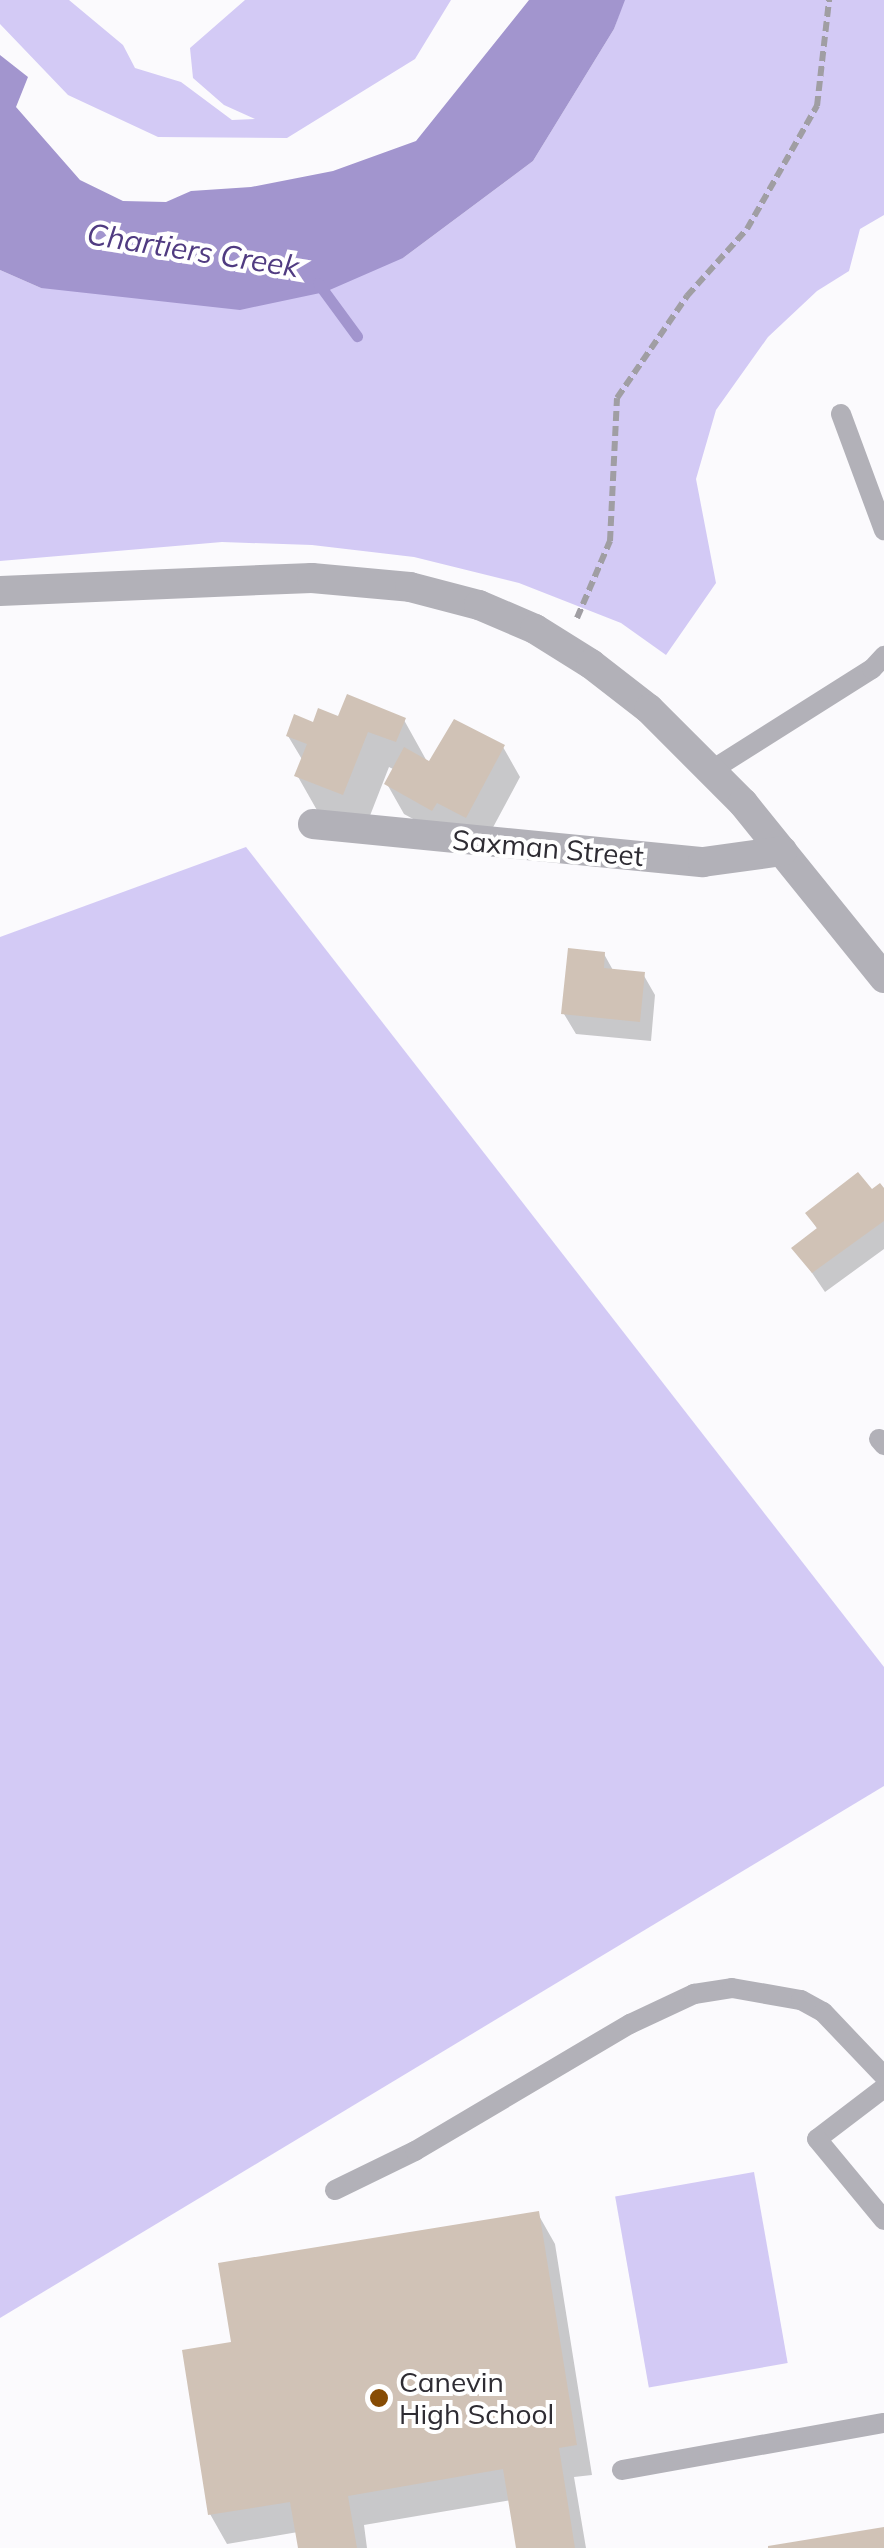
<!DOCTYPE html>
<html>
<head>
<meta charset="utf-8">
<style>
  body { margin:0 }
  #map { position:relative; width:884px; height:2548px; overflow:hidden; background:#fbfafd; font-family:Mulish,sans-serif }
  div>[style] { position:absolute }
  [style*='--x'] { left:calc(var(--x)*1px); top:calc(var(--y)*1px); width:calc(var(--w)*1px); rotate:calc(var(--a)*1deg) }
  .green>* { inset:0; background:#d3caf5; transform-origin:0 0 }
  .water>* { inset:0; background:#a295ce }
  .shadow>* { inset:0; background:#0003 }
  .stream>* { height:11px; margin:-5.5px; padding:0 5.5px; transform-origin:5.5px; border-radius:5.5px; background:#a295ce }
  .building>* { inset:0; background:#d0c2b6 }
  .path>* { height:6px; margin-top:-3px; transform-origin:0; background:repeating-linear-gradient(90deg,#a09ea3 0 10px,transparent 0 15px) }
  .service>* { height:20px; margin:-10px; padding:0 10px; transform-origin:10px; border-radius:10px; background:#b2b1b8 }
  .minor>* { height:30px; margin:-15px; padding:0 15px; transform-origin:15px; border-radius:15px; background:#b2b1b8 }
  .dots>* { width:28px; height:28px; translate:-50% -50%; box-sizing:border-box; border:5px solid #fff; border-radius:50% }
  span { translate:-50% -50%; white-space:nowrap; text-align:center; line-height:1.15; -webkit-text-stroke:8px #fff; paint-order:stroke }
  .street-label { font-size:28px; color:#2e2c33 }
  .poi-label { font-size:28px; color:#2e2c33 }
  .left { translate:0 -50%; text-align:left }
  .water-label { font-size:30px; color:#503b81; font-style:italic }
</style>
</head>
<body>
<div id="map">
  <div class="green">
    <i style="clip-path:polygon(0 0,69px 0,123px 45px,135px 68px,181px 82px,232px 120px,255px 119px,224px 105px,193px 78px,190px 48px,245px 0,451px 0,415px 59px,287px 138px,158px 137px,68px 95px,0 24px)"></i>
    <i style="clip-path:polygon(624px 0,884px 0,884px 215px,860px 229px,849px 271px,817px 291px,768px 337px,716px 410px,696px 479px,716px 583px,666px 655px,621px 623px,519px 583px,414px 557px,312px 545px,222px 542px,0 561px,0 270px,41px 288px,403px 258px,533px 161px,614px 29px)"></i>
    <i style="clip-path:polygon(246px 847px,884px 1667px,884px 1786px,0 2318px,0 937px)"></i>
    <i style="left:754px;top:2172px;width:194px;height:141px;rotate:80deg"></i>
  </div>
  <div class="water">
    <i style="clip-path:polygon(529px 0,625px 0,614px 29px,533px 161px,403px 258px,325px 292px,240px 310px,41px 288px,0 270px,0 55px,28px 77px,16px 107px,80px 180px,123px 201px,166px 202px,191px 191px,251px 187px,333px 171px,416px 141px)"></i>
  </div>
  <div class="shadow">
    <i style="clip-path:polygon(340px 720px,404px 720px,429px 765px,503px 747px,520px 777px,483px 846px,450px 839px,404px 814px,387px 784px,395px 770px,389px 767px,364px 831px,318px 812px,297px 775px,303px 761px,288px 736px)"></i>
    <i style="clip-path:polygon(604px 954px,614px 972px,643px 974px,655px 995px,651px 1041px,576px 1034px,564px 1014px)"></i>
    <i style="clip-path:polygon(871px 1192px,884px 1192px,884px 1249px,825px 1292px,795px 1248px,818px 1230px,808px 1214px)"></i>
    <i style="clip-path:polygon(538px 2214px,555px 2244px,592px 2475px,574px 2477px,586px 2548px,519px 2548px,511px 2500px,364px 2525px,367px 2548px,300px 2548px,298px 2532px,227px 2544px,210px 2514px,233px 2344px)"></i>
  </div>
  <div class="stream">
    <i style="--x:318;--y:283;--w:66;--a:53.7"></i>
  </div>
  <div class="building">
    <i style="clip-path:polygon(347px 694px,406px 718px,396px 742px,368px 732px,343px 795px,294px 776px,307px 744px,286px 736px,294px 714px,313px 722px,318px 708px,338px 716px)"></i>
    <i style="clip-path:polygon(454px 719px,505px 745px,466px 818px,437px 803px,432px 811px,384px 784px,404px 747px,429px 761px)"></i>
    <i style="clip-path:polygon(568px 948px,605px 952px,604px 968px,645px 972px,640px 1022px,561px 1014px)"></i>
    <i style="clip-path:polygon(858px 1172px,872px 1189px,880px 1183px,884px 1188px,884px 1221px,812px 1273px,791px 1248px,817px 1228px,805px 1213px)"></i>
    <i style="clip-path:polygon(539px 2211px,577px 2445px,559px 2448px,575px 2548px,516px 2548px,503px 2469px,348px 2496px,357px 2548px,298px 2548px,290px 2502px,208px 2515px,182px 2350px,231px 2342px,218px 2263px)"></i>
    <i style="clip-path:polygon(884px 2527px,884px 2548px,768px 2548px,768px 2546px)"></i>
  </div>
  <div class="path">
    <i style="--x:577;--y:618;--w:84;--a:-66.8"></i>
    <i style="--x:610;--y:541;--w:143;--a:-87.2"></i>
    <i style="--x:617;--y:398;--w:124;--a:-55.5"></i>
    <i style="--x:687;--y:296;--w:90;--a:-48.2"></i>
    <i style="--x:747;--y:229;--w:142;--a:-60.4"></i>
    <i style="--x:817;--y:106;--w:107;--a:-83.5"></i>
  </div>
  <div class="service">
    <i style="--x:841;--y:414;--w:124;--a:69.7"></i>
    <i style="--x:712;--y:770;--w:189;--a:-32.3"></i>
    <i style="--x:872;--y:669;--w:18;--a:-47"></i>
    <i style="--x:879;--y:1439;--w:8;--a:50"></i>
    <i style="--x:884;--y:2088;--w:84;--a:142.7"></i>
    <i style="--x:817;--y:2139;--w:105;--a:50.4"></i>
    <i style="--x:335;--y:2190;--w:89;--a:-26"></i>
    <i style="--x:415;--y:2151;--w:250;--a:-30.6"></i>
    <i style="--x:630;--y:2024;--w:71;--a:-25.1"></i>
    <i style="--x:694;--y:1994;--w:38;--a:-9"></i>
    <i style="--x:732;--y:1988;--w:70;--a:9.9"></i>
    <i style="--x:801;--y:2000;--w:25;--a:29"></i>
    <i style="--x:823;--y:2012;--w:88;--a:46.4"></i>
    <i style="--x:622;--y:2470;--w:266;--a:-10.2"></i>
  </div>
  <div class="minor">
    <i style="--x:0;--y:591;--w:312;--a:-2.4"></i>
    <i style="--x:312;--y:578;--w:98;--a:5.2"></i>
    <i style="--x:410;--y:587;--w:71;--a:14.6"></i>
    <i style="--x:479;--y:605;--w:61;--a:23.2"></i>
    <i style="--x:535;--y:629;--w:66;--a:32"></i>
    <i style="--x:591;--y:664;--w:73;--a:37.8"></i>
    <i style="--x:649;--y:709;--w:133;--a:45"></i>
    <i style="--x:743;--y:803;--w:225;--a:51.1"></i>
    <i style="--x:313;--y:824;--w:392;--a:5.6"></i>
    <i style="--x:703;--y:862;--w:80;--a:-7.9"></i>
  </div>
  <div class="dots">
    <i style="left:379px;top:2398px;background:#874c04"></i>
  </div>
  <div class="street-label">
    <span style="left:548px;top:848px;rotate:5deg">Saxman Street</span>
  </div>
  <div class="poi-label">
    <span class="left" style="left:399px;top:2398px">Canevin<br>High School</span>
  </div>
  <div class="water-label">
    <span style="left:193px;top:250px;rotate:9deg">Chartiers Creek</span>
  </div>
</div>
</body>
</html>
